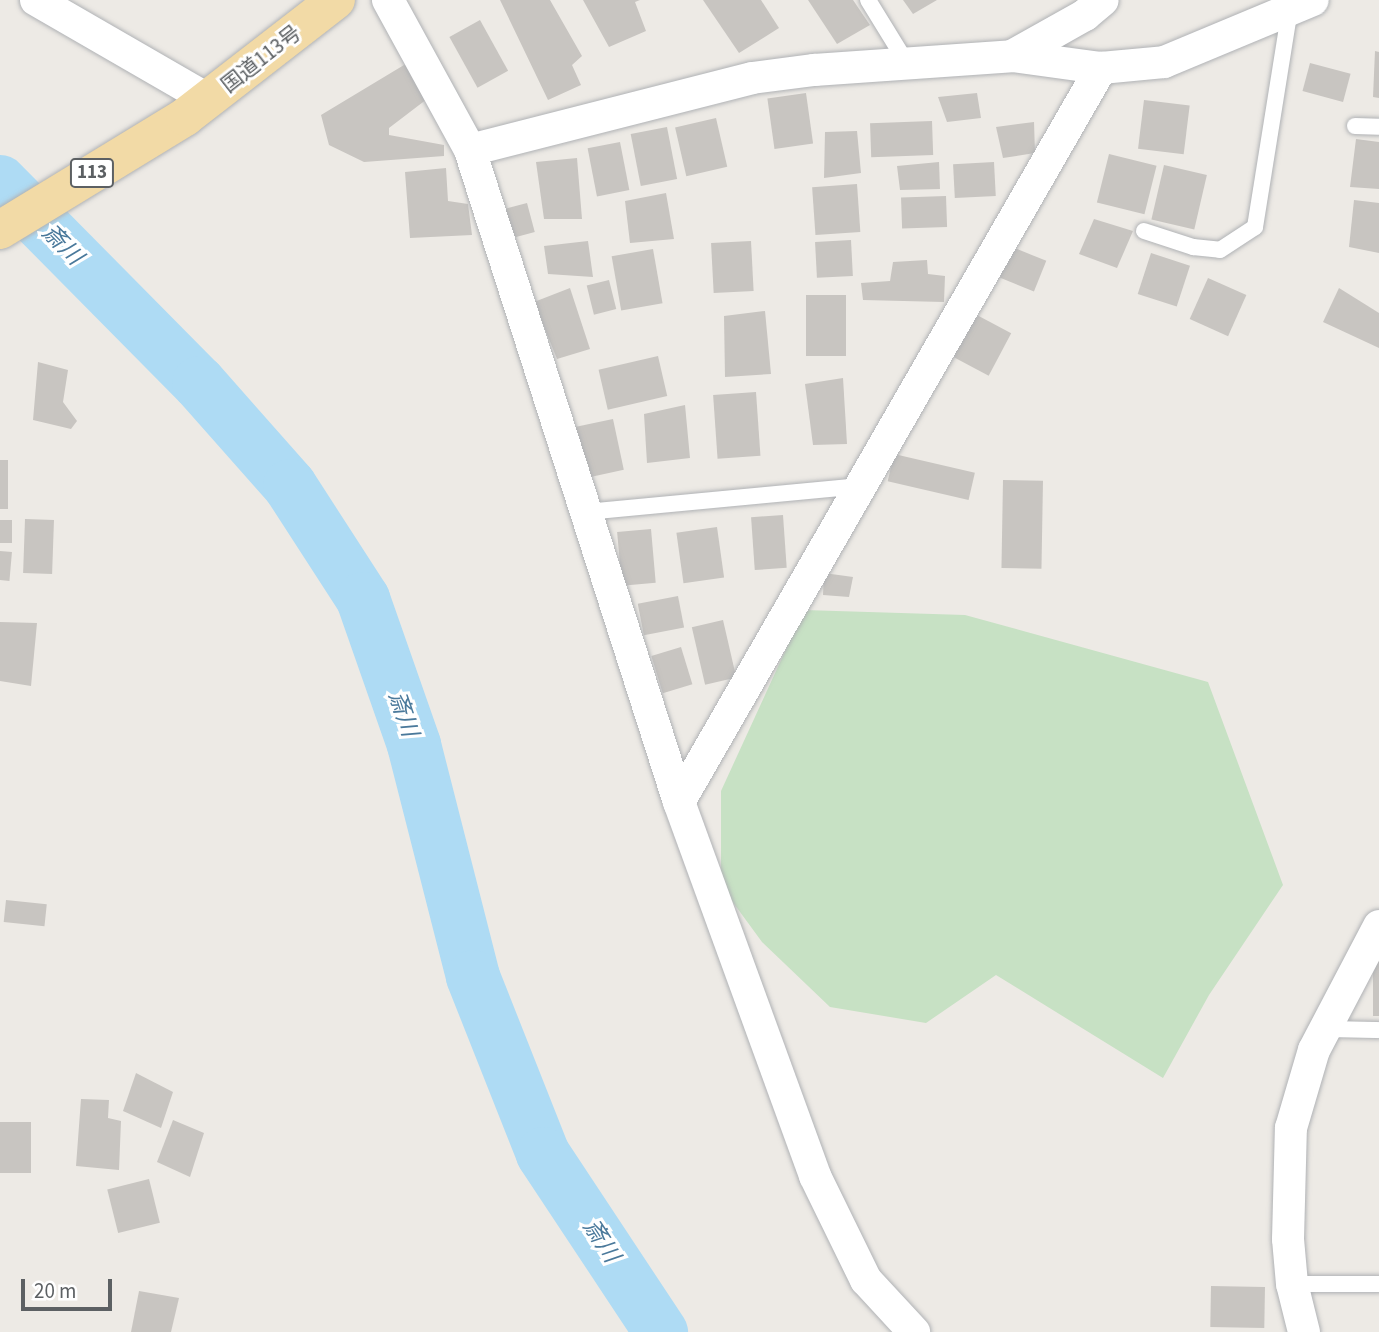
<!DOCTYPE html>
<html>
<head>
<meta charset="utf-8">
<style>
  body { margin:0 }
  #map { position:relative; width:1379px; height:1332px; overflow:hidden; background:#edeae5; font-family:"Source Sans 3","Noto Sans JP",sans-serif }
  div>[style] { position:absolute }
  [style*='--x'] { left:calc(var(--x)*1px); top:calc(var(--y)*1px); width:calc(var(--w)*1px); rotate:calc(var(--a)*1deg) }
  .green>* { inset:0; background:#c7e1c4 }
  .river>* { height:54px; margin:-27px; padding:0 27px; transform-origin:27px; border-radius:27px; background:#aedbf4 }
  .building>* { inset:0; background:#c8c5c1; transform-origin:0 0 }
  .roads { filter:drop-shadow(0 0 2px #b0b2b5) drop-shadow(0 0 2px #b0b2b5) }
  .service>* { height:16px; margin:-8px; padding:0 8px; transform-origin:8px; border-radius:8px; background:#fff }
  .minor>* { height:32px; margin:-16px; padding:0 16px; transform-origin:16px; border-radius:16px; background:#fff }
  .trunk>* { height:38px; margin:-19px; padding:0 19px; transform-origin:19px; border-radius:19px; background:#f2daa6 }
  span { translate:-50% -50%; white-space:nowrap; text-align:center; line-height:1.15; -webkit-text-stroke:6px #fff; paint-order:stroke }
  .shield-label span { padding:2px 5px; background:#fff; border:2px solid; border-radius:5px; -webkit-text-stroke-width:0 }
  .shield-label { font-size:19px; color:#5c6063; font-weight:700 }
  .street-label { font-size:21px; color:#5c6063 }
  .water-label { font-size:23px; color:#4a799b; font-style:italic }
  .scale { position:absolute; left:21px; top:1279px; width:91px; height:32px; box-sizing:border-box; border:4px solid #5c6063; border-top:0; padding-left:9px; font-size:21px; line-height:24px; white-space:nowrap; color:#5c6063; -webkit-text-stroke:5px #fff; paint-order:stroke }
</style>
</head>
<body>
<div id="map">
  <div class="green">
    <i style="clip-path:polygon(804px 610px,965px 615px,1208px 682px,1283px 885px,1209px 995px,1163px 1078px,996px 975px,926px 1023px,830px 1007px,762px 942px,721px 886px,721px 791px)"></i>
  </div>
  <div class="river">
    <i style="--x:0;--y:182;--w:283;--a:45.3"></i>
    <i style="--x:199;--y:383;--w:137;--a:48.5"></i>
    <i style="--x:290;--y:486;--w:135;--a:57.1"></i>
    <i style="--x:363;--y:599;--w:155;--a:70.7"></i>
    <i style="--x:414;--y:745;--w:239;--a:75.7"></i>
    <i style="--x:473;--y:977;--w:190;--a:68.4"></i>
    <i style="--x:543;--y:1154;--w:214;--a:56.5"></i>
  </div>
  <div class="building">
    <i style="clip-path:polygon(500px 0,550px 0,582px 56px,572px 65px,581px 85px,548px 100px)"></i>
    <i style="clip-path:polygon(583px 0,640px 0,635px 2px,646px 31px,609px 47px)"></i>
    <i style="clip-path:polygon(703px 0,761px 0,779px 28px,739px 53px)"></i>
    <i style="clip-path:polygon(808px 0,853px 0,870px 25px,837px 44px)"></i>
    <i style="clip-path:polygon(903px 0,937px 0,913px 14px)"></i>
    <i style="left:480px;top:20px;width:58px;height:35px;rotate:61deg"></i>
    <i style="clip-path:polygon(1375px 51px,1379px 52px,1379px 98px,1373px 97px)"></i>
    <i style="clip-path:polygon(409px 62px,427px 99px,389px 128px,389px 135px,444px 145px,444px 156px,364px 162px,329px 145px,321px 115px)"></i>
    <i style="left:1310px;top:63px;width:42px;height:29px;rotate:15deg"></i>
    <i style="left:806px;top:93px;width:51px;height:39px;rotate:82deg"></i>
    <i style="clip-path:polygon(977px 93px,981px 118px,947px 122px,938px 97px)"></i>
    <i style="left:1144px;top:100px;width:46px;height:49px;rotate:7deg"></i>
    <i style="left:716px;top:118px;width:50px;height:42px;rotate:77deg"></i>
    <i style="left:932px;top:121px;width:34px;height:62px;rotate:88deg"></i>
    <i style="clip-path:polygon(1034px 122px,1035px 153px,1003px 158px,996px 127px)"></i>
    <i style="left:667px;top:127px;width:53px;height:37px;rotate:79deg"></i>
    <i style="clip-path:polygon(857px 131px,861px 173px,824px 178px,825px 132px)"></i>
    <i style="clip-path:polygon(1356px 139px,1379px 142px,1379px 189px,1350px 187px)"></i>
    <i style="left:620px;top:142px;width:49px;height:33px;rotate:79deg"></i>
    <i style="left:1109px;top:154px;width:49px;height:50px;rotate:14deg"></i>
    <i style="clip-path:polygon(577px 158px,582px 219px,544px 219px,536px 162px)"></i>
    <i style="clip-path:polygon(939px 162px,940px 189px,900px 190px,897px 166px)"></i>
    <i style="left:994px;top:162px;width:34px;height:41px;rotate:87deg"></i>
    <i style="left:1164px;top:165px;width:44px;height:56px;rotate:13deg"></i>
    <i style="clip-path:polygon(446px 168px,448px 201px,468px 204px,472px 235px,410px 238px,405px 172px)"></i>
    <i style="left:857px;top:184px;width:48px;height:45px;rotate:86deg"></i>
    <i style="clip-path:polygon(666px 193px,674px 239px,630px 243px,625px 201px)"></i>
    <i style="left:946px;top:196px;width:31px;height:45px;rotate:88deg"></i>
    <i style="clip-path:polygon(1354px 200px,1379px 203px,1379px 253px,1349px 247px)"></i>
    <i style="left:527px;top:203px;width:30px;height:26px;rotate:75deg"></i>
    <i style="clip-path:polygon(1094px 219px,1133px 231px,1117px 268px,1079px 254px)"></i>
    <i style="left:851px;top:240px;width:36px;height:36px;rotate:87deg"></i>
    <i style="clip-path:polygon(588px 241px,593px 277px,548px 274px,544px 246px)"></i>
    <i style="left:751px;top:241px;width:50px;height:40px;rotate:87deg"></i>
    <i style="left:1012px;top:247px;width:37px;height:33px;rotate:22deg"></i>
    <i style="left:653px;top:249px;width:55px;height:42px;rotate:80deg"></i>
    <i style="left:1151px;top:253px;width:41px;height:43px;rotate:18deg"></i>
    <i style="clip-path:polygon(927px 260px,928px 274px,945px 276px,944px 302px,863px 300px,861px 283px,890px 281px,893px 262px)"></i>
    <i style="left:1208px;top:278px;width:42px;height:45px;rotate:24deg"></i>
    <i style="left:609px;top:280px;width:30px;height:23px;rotate:76deg"></i>
    <i style="clip-path:polygon(570px 288px,590px 349px,557px 359px,534px 302px)"></i>
    <i style="clip-path:polygon(1339px 288px,1379px 313px,1379px 348px,1323px 322px)"></i>
    <i style="left:846px;top:295px;width:61px;height:40px;rotate:90deg"></i>
    <i style="clip-path:polygon(765px 311px,771px 374px,725px 377px,724px 316px)"></i>
    <i style="left:975px;top:314px;width:41px;height:48px;rotate:28deg"></i>
    <i style="left:658px;top:356px;width:41px;height:61px;rotate:77deg"></i>
    <i style="clip-path:polygon(38px 362px,68px 370px,63px 402px,77px 421px,71px 429px,33px 420px)"></i>
    <i style="clip-path:polygon(843px 378px,847px 444px,813px 445px,805px 384px)"></i>
    <i style="left:756px;top:392px;width:64px;height:43px;rotate:86deg"></i>
    <i style="clip-path:polygon(685px 405px,690px 458px,647px 463px,644px 414px)"></i>
    <i style="left:613px;top:419px;width:52px;height:40px;rotate:78deg"></i>
    <i style="left:894px;top:454px;width:83px;height:28px;rotate:13deg"></i>
    <i style="left:0;top:460px;width:8px;height:49px"></i>
    <i style="left:1003px;top:480px;width:40px;height:88px;rotate:1deg"></i>
    <i style="left:783px;top:515px;width:53px;height:32px;rotate:86deg"></i>
    <i style="left:25px;top:519px;width:29px;height:54px;rotate:2deg"></i>
    <i style="left:0;top:520px;width:12px;height:23px"></i>
    <i style="left:717px;top:527px;width:51px;height:41px;rotate:82deg"></i>
    <i style="left:651px;top:529px;width:54px;height:34px;rotate:85deg"></i>
    <i style="left:0;top:551px;width:12px;height:29px;rotate:5deg"></i>
    <i style="clip-path:polygon(824px 573px,853px 577px,849px 597px,823px 595px)"></i>
    <i style="left:678px;top:596px;width:32px;height:41px;rotate:79deg"></i>
    <i style="left:723px;top:620px;width:59px;height:32px;rotate:77deg"></i>
    <i style="clip-path:polygon(0 622px,37px 623px,31px 686px,0 681px)"></i>
    <i style="left:681px;top:647px;width:39px;height:31px;rotate:73deg"></i>
    <i style="left:6px;top:900px;width:41px;height:22px;rotate:6deg"></i>
    <i style="left:1379px;top:962px;width:54px;height:6px;rotate:90deg"></i>
    <i style="clip-path:polygon(136px 1073px,173px 1092px,161px 1128px,123px 1111px)"></i>
    <i style="clip-path:polygon(81px 1099px,109px 1100px,108px 1118px,121px 1121px,119px 1170px,76px 1166px)"></i>
    <i style="clip-path:polygon(173px 1120px,204px 1133px,190px 1177px,157px 1162px)"></i>
    <i style="left:0;top:1122px;width:31px;height:51px"></i>
    <i style="left:149px;top:1179px;width:45px;height:43px;rotate:76deg"></i>
    <i style="left:1211px;top:1286px;width:54px;height:41px;rotate:1deg"></i>
    <i style="clip-path:polygon(139px 1291px,179px 1298px,171px 1332px,131px 1332px)"></i>
  </div>
  <div class="roads">
    <div class="service">
      <i style="--x:868;--y:0;--w:76;--a:58.4"></i>
      <i style="--x:1355;--y:126;--w:24;--a:2"></i>
      <i style="--x:1144;--y:231;--w:52;--a:18.1"></i>
      <i style="--x:1193;--y:247;--w:27;--a:6"></i>
      <i style="--x:1220;--y:250;--w:42;--a:-33.3"></i>
      <i style="--x:1255;--y:227;--w:222;--a:-80.9"></i>
      <i style="--x:586;--y:512;--w:276;--a:-5.4"></i>
      <i style="--x:1325;--y:1029;--w:54;--a:1.1"></i>
      <i style="--x:1292;--y:1284;--w:87;--a:0"></i>
    </div>
    <div class="minor">
      <i style="--x:36;--y:0;--w:200;--a:30"></i>
      <i style="--x:388;--y:0;--w:171;--a:61.3"></i>
      <i style="--x:470;--y:150;--w:685;--a:72.23"></i>
      <i style="--x:679;--y:802;--w:398;--a:70"></i>
      <i style="--x:815;--y:1176;--w:116;--a:63.9"></i>
      <i style="--x:866;--y:1280;--w:71;--a:47.3"></i>
      <i style="--x:1012;--y:56;--w:84;--a:-29.3"></i>
      <i style="--x:1085;--y:15;--w:23;--a:-40"></i>
      <i style="--x:470;--y:150;--w:291;--a:-14.3"></i>
      <i style="--x:752;--y:78;--w:63;--a:-7.4"></i>
      <i style="--x:814;--y:70;--w:198;--a:-4"></i>
      <i style="--x:1012;--y:56;--w:90;--a:7.7"></i>
      <i style="--x:1101;--y:68;--w:63;--a:-5.4"></i>
      <i style="--x:1164;--y:62;--w:161;--a:-22.6"></i>
      <i style="--x:679;--y:802;--w:847;--a:-60.1"></i>
      <i style="--x:1304;--y:1332;--w:49;--a:-104"></i>
      <i style="--x:1292;--y:1284;--w:45;--a:-95.1"></i>
      <i style="--x:1288;--y:1239;--w:111;--a:-88.5"></i>
      <i style="--x:1291;--y:1128;--w:81;--a:-73.6"></i>
      <i style="--x:1314;--y:1050;--w:140;--a:-62.3"></i>
    </div>
    <div class="trunk">
      <i style="--x:0;--y:230;--w:217;--a:-31.4"></i>
      <i style="--x:185;--y:117;--w:191;--a:-37.8"></i>
    </div>
  </div>
  <div class="shield-label">
    <span style="left:92px;top:173px">113</span>
  </div>
  <div class="street-label">
    <span style="left:261px;top:59px;rotate:-38deg">国道113号</span>
  </div>
  <div class="water-label">
    <span style="left:62px;top:245px;rotate:45deg">斎川</span>
    <span style="left:403px;top:714px;rotate:71deg">斎川</span>
    <span style="left:601px;top:1241px;rotate:57deg">斎川</span>
  </div>
  <div class="scale">20 m</div>
</div>
</body>
</html>
